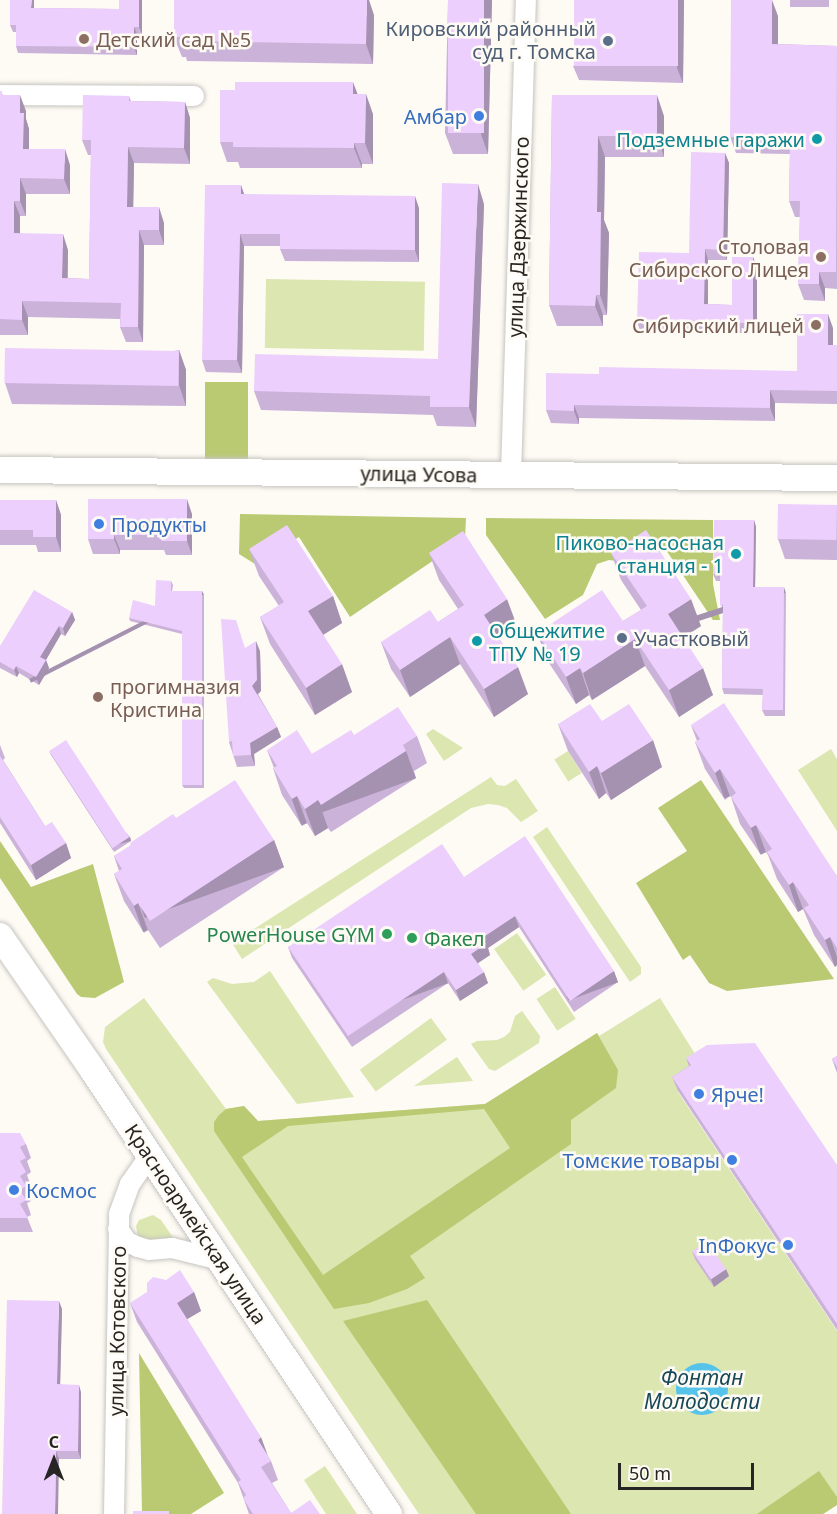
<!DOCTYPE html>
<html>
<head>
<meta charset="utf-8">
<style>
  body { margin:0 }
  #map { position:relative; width:837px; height:1514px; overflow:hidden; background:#fefbf5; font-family:"Noto Sans",sans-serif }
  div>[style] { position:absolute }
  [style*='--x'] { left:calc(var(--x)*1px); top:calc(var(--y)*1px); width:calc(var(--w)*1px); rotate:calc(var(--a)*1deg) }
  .green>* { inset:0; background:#dbe6b1; transform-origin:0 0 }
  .forest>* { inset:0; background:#baca73; transform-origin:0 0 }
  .water>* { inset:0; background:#56c3ea }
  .round { border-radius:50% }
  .roads { filter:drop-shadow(0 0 2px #c6c4bf) drop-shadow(0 0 2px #c6c4bf) }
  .minor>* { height:20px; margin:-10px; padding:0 10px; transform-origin:10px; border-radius:10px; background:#fff }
  .major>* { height:26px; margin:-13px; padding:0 13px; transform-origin:13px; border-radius:13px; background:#fff }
  .wall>* { inset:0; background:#cbb2d9; transform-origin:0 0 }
  .shaded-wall>* { inset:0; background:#a591b0; transform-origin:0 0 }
  .building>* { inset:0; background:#eccffc; transform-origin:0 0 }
  .dots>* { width:16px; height:16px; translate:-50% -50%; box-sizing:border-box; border:3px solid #fefbf5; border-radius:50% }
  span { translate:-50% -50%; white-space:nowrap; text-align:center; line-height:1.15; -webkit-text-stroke:5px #fefbf5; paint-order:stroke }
  .service-label { font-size:20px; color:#4e5e75 }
  .right { translate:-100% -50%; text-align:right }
  .left { translate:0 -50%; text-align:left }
  .education-label { font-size:20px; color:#785e54 }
  .shop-label { font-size:20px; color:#366cbe }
  .culture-label { font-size:20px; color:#0d838f }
  .street-label { font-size:20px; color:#262523 }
  .leisure-label { font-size:20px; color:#27864d }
  .water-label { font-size:21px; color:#184758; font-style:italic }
  .north { position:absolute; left:24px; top:1430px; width:60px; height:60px; -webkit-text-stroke:4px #fefbf5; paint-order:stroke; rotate:0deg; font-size:16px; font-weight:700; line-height:24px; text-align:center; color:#262523 }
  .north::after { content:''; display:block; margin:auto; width:21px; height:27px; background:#262523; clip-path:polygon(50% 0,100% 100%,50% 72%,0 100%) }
  .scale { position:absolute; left:618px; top:1463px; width:136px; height:27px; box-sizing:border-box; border:3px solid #262523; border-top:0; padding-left:8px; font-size:18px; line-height:21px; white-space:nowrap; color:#262523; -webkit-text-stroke:4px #fefbf5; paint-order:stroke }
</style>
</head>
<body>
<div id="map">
  <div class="green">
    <i style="left:266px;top:279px;width:159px;height:69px;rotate:1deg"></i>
    <i style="clip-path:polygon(433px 729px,463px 748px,444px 761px,426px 734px)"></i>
    <i style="clip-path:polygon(831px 749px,837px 759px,837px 831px,798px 770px)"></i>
    <i style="left:568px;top:751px;width:26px;height:16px;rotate:58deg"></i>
    <i style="clip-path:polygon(491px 777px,497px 785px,505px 786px,516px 779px,538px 811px,521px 822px,507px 808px,498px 805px,488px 804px,471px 808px,242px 959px,232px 943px)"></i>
    <i style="clip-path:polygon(547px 827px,641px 967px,641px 974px,630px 982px,533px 837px)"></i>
    <i style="left:517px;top:933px;width:51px;height:28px;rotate:55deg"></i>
    <i style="clip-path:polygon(270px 971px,354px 1097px,297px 1104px,207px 982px,213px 978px,232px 984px,254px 982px)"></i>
    <i style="left:555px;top:987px;width:38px;height:22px;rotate:57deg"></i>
    <i style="clip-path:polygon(144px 998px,226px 1109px,244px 1106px,258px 1121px,485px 1104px,597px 1033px,599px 1036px,660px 998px,702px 1065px,678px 1092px,837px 1331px,837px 1505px,823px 1514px,419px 1514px,106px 1049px,103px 1042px,105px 1027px)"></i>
    <i style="clip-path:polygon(522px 1011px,540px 1036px,539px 1043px,495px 1071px,489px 1069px,471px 1044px,477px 1041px,497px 1040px,504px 1037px,510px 1032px,515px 1016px)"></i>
    <i style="left:431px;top:1018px;width:27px;height:88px;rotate:54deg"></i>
    <i style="clip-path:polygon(457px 1057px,473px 1081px,414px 1086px)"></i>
    <i style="clip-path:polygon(153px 1215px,161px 1220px,176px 1242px,149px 1244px,138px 1237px,136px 1226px,139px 1220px)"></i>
    <i style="clip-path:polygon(325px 1466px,357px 1514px,326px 1514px,304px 1480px)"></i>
  </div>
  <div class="forest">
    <i style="left:205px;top:382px;width:43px;height:78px"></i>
    <i style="clip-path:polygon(240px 514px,466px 518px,465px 539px,350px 617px,299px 537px,255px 564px,239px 554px)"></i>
    <i style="clip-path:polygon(486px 518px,713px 520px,713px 584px,720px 620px,713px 620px,666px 550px,653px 549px,624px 562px,609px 560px,597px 564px,583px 595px,545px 619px,486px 535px)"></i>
    <i style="clip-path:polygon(701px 780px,834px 979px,727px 991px,709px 983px,690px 955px,683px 960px,636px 883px,687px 851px,658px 808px)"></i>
    <i style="clip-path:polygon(0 841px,31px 887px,93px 864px,124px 982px,95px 998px,81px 997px,77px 994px,0 878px)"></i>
    <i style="clip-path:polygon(evenodd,597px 1033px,618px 1070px,616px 1088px,571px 1120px,571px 1144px,410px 1256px,425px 1278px,407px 1289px,369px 1303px,334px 1309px,214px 1131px,214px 1122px,219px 1115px,226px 1109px,244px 1106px,258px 1121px,485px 1104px,597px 1033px,484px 1109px,510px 1148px,323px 1275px,242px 1157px,288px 1126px,484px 1109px)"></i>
    <i style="clip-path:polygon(427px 1300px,571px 1514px,476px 1514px,343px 1321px)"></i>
    <i style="clip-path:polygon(139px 1353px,224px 1493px,191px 1514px,142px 1514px)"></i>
    <i style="clip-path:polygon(819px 1471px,837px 1497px,837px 1505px,823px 1514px,757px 1514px)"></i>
  </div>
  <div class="water">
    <i class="round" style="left:676px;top:1363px;width:52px;height:52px"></i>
  </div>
  <div class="roads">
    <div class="minor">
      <i style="--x:0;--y:95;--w:194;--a:0.3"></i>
      <i style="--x:511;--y:474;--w:474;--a:-88.2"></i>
      <i style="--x:118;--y:1229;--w:16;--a:55"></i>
      <i style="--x:127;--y:1242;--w:12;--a:24"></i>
      <i style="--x:138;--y:1247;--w:11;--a:15"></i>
      <i style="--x:149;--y:1250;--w:23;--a:-5"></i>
      <i style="--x:172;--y:1248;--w:50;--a:13.8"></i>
      <i style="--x:114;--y:1514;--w:300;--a:-89"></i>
      <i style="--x:119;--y:1214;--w:32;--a:-70"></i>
      <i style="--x:130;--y:1184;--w:35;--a:-55"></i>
    </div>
    <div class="major">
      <i style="--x:0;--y:470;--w:837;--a:0.55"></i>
      <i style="--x:0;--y:936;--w:162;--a:55.3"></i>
      <i style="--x:92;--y:1069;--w:535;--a:56.28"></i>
    </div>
  </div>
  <div class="wall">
    <i style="clip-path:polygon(10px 0,34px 0,34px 8px,119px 9px,142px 0,142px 34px,137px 34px,137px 55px,18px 53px,16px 46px,16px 32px,13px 32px,10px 25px)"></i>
    <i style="clip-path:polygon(448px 0,492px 0,488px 154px,453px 154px,445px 133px)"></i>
    <i style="clip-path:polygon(684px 0,683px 83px,579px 80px,573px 66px)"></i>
    <i style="left:790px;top:0;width:39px;height:7px"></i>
    <i style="clip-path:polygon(374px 15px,373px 64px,187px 61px,186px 57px,182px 57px,174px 37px)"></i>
    <i style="clip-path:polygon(778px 16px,778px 44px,837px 46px,837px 289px,825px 288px,825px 301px,804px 300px,798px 284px,800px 217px,795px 217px,789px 201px,790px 154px,736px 153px,730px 137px)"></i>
    <i style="clip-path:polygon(0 91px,3px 95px,26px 111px,26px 119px,29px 129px,29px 149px,70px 165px,70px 194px,26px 194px,26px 216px,20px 216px,20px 233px,68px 250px,68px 278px,89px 279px,91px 155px,88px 155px,82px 140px,129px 96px,131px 101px,185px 102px,190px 118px,190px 164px,134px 163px,133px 207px,164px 223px,164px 245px,144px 245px,143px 342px,126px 342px,120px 327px,120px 319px,28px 317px,28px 335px,0 335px)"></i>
    <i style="clip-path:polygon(357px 94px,373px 114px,373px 164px,362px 164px,362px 168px,240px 168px,238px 162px,227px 162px,220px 142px)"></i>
    <i style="clip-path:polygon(552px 95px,664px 116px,664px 157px,605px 157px,604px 220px,609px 233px,607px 315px,603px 315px,603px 326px,557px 326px,549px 305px)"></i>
    <i style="clip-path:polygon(725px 153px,729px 163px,727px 260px,708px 260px,708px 304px,732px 305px,753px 257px,757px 267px,757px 333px,641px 333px,637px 322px,689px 253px)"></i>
    <i style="clip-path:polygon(241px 185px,244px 194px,419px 208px,419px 262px,285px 261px,280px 249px,280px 246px,244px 246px,242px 373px,206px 372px,202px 360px)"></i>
    <i style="clip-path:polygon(484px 204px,476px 427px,437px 426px,433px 415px,261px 410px,254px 391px,438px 359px)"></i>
    <i style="clip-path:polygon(833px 328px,833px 345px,837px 345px,837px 404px,775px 403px,775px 421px,579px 418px,579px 424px,551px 423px,546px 410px,599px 374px,797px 371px)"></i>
    <i style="clip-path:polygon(179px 350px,186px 370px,186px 406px,12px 404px,5px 383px)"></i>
    <i style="clip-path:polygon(0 500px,56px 500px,61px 515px,61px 552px,38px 552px,36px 545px,0 545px)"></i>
    <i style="clip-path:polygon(837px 505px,837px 560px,785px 559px,778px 539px)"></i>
    <i style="clip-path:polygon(192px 514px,192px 555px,166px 555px,164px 550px,120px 550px,120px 554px,93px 554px,88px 539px)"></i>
    <i style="clip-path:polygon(754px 520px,756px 527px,755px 587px,786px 593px,785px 716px,765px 716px,762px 710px,763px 695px,724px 694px,722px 688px,723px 612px,722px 612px,720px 581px,716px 581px,713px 574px)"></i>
    <i style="clip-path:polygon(249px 549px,333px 596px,342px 623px,323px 635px,352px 692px,315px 715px,270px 644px,260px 617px,279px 606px,259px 576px)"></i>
    <i style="clip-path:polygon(429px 553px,517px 626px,499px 638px,528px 694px,494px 717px,460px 664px,410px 697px,391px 669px,381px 642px,438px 622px,458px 609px,439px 580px)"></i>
    <i style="clip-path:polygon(611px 553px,701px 626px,683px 637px,713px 695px,679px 717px,645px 666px,592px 700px,589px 695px,576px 704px,547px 660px,537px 633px,623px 621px,641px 610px,621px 580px)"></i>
    <i style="clip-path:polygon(171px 581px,173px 585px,172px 591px,202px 591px,204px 595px,204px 788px,184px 788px,182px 785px,182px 634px,130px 621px,129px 618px,155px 606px)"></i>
    <i style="clip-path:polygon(72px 612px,75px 620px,65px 636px,61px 634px,46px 660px,49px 668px,39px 685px,19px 673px,17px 677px,0 668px,0 646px)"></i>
    <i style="clip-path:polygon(260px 651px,261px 691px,258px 694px,277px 727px,281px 737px,254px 754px,255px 766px,237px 767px,229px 742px)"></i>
    <i style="clip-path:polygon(602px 721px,662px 767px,611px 800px,606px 793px,599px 799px,568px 751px,558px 724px)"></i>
    <i style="clip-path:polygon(691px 725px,837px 876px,837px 965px,835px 967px,814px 935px,803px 909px,798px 912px,777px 879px,768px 855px,766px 852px,761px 855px,740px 824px,731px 797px,730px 796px,725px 800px,705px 769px,695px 742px,697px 741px)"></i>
    <i style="clip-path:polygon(354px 735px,417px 736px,427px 763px,414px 771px,416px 778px,331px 832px,328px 828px,315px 836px,307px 823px,302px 826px,282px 795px,273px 768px,274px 768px,267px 750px,312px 754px)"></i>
    <i style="clip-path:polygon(0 745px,5px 758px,3px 760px,45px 826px,66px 843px,71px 858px,36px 880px,0 823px)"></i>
    <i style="clip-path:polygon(49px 751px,130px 837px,131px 841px,114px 852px,51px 755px)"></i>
    <i style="clip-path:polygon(176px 818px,274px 840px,284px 867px,160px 948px,148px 930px,144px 933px,124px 901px,114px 874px,119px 871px,114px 856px)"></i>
    <i style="clip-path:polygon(464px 877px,618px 982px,574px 1012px,519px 927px,488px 948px,490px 955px,478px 963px,488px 983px,460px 1001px,448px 983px,352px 1047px,292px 958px,288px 947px)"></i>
    <i style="clip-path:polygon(837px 1056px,837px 1073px,832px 1059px)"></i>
    <i style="clip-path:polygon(686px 1058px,837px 1165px,837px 1330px,678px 1091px,672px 1077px,689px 1066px)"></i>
    <i style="clip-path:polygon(0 1133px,26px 1144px,31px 1158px,27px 1161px,31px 1172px,27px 1175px,31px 1186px,27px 1189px,31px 1201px,27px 1203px,31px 1215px,27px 1217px,33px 1232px,0 1232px)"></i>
    <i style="clip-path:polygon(692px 1251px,729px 1276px,714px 1287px,695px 1259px)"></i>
    <i style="clip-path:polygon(194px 1292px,201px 1311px,187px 1319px,271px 1461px,278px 1480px,272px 1483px,291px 1513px,320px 1514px,249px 1514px,238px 1483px,137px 1322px,130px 1303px)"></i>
    <i style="clip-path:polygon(62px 1309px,60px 1384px,81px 1392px,81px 1459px,59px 1459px,2px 1514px)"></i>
  </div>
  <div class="shaded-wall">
    <i style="clip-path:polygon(32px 0,34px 0,34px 16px,31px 8px)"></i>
    <i style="clip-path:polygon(139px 0,142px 0,142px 34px,139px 27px)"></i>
    <i style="clip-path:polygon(367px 0,369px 0,374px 15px,373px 64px,366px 44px)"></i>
    <i style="clip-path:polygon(484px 0,492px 0,488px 154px,481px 134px)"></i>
    <i style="clip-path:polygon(678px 0,684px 0,683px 83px,677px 68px)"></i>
    <i style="clip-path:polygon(772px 0,778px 16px,778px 60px,772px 44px)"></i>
    <i style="clip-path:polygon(134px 27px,137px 34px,137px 55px,134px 47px)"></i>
    <i style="clip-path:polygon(353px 82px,361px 103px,353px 94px)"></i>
    <i style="clip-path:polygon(366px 94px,373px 114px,373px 164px,365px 143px)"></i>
    <i style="clip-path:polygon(20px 95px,26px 111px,26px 119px,29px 129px,29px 164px,23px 149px,20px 113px)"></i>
    <i style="clip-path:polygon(657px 95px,664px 116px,664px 157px,657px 136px)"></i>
    <i style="clip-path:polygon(185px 102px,190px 118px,190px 164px,184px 148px)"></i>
    <i style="clip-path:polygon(598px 136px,605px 157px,604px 220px,609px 233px,607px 315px,600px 295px,597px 212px)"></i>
    <i style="clip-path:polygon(354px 143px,362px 164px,362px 168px,354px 148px)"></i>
    <i style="clip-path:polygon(128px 147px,134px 163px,133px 222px,127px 207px)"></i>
    <i style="clip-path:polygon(65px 149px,70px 165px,70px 194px,64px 179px)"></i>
    <i style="clip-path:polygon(725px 153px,729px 163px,727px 260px,723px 250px)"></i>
    <i style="clip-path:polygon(20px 178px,26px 194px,26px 216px,20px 201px)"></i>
    <i style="clip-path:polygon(478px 184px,484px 204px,476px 427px,469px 407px)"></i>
    <i style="clip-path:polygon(241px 185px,245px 197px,241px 194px)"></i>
    <i style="clip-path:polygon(415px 196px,419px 208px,419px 262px,415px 250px)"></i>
    <i style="clip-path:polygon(14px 201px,20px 216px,20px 249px,14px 233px)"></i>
    <i style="clip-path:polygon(159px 207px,164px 223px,164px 245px,159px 230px)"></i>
    <i style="clip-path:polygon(139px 230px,144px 245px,143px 342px,138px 327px)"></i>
    <i style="clip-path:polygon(63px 234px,68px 250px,67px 294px,62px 278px)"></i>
    <i style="clip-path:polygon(240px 234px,244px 246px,242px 373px,237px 360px)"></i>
    <i style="clip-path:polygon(705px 249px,708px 260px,708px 315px,704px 304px)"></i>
    <i style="clip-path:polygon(753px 257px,757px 267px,757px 333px,753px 323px)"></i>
    <i style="clip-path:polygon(819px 272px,825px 288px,825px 301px,819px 284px)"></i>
    <i style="clip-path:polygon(596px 295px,603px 315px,603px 326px,595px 306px)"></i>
    <i style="clip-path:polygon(22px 301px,28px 317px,28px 335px,22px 320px)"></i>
    <i style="clip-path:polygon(828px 314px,833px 328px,833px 358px,828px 345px)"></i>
    <i style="clip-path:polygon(179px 350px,186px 370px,186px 406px,179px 385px)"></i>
    <i style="clip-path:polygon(770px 390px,775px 403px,775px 421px,770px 408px)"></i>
    <i style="clip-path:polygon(574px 405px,579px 418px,579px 424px,574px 411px)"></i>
    <i style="clip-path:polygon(187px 499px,192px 514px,192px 555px,187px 541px)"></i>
    <i style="clip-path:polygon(56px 500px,61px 515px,61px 552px,56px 537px)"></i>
    <i style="clip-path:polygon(754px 520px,756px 527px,755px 593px,753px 587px)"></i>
    <i style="clip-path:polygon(114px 535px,120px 550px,120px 554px,114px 539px)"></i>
    <i style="left:784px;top:587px;width:6px;height:123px;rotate:72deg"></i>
    <i style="left:202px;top:591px;width:4px;height:194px;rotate:63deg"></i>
    <i style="clip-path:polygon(333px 596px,342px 623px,318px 638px,308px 611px)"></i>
    <i style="clip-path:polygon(507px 599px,517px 626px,494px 642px,484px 615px)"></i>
    <i style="clip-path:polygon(691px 599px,701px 626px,678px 641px,668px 614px)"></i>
    <i style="clip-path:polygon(72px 612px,75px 620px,65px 636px,63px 628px)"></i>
    <i style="clip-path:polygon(59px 626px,61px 634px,43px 665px,40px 657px)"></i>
    <i style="clip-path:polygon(450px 637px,460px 664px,410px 697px,400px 670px)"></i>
    <i style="clip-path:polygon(635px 639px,645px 666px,592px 700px,583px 673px)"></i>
    <i style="clip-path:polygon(256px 641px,260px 651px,261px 691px,256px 696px,252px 686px)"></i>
    <i style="clip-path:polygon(46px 660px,49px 668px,39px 685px,36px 677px)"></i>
    <i style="clip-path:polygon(342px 664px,352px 692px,315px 715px,306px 688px)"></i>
    <i style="clip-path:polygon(16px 666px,19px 673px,17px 677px,14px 670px)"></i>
    <i style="clip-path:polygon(518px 667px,528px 694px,494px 717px,484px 689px)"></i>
    <i style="clip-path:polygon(580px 668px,589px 695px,576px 704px,566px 677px)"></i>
    <i style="clip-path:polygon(703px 668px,713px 695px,679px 717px,669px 690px)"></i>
    <i style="clip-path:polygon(277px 727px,281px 737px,254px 754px,255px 766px,251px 755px,250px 743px)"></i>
    <i style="clip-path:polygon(653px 740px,662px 767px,611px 800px,601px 773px)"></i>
    <i style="left:406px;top:751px;width:29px;height:101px;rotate:70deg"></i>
    <i style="clip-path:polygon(597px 766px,606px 793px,599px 799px,589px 772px)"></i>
    <i style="left:720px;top:769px;width:29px;height:6px;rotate:70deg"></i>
    <i style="left:297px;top:796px;width:29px;height:6px;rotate:70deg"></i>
    <i style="clip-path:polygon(318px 800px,328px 828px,315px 836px,305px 809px)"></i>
    <i style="left:756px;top:825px;width:29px;height:6px;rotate:70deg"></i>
    <i style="left:130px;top:837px;width:4px;height:20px;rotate:76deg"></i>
    <i style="left:274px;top:840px;width:29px;height:148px;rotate:70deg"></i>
    <i style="clip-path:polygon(66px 843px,71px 858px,36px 880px,31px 865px)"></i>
    <i style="clip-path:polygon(793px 882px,803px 909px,798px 912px,789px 885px)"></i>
    <i style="left:138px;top:903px;width:29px;height:5px;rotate:70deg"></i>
    <i style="clip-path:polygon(515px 916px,519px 927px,488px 948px,490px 955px,475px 965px,471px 954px,482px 938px)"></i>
    <i style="clip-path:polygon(830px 937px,837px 957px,837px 965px,835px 967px,825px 940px)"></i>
    <i style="left:614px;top:971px;width:12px;height:53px;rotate:70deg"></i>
    <i style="left:444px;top:972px;width:12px;height:115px;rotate:70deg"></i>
    <i style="clip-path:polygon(484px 972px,488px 983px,460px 1001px,456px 990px)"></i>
    <i style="clip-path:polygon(726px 1269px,729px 1276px,714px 1287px,711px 1279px)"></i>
    <i style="clip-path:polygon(194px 1292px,201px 1311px,184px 1321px,177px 1303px)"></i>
    <i style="clip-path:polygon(59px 1301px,62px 1309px,60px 1392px,57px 1384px)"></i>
    <i style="clip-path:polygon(79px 1385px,81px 1392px,81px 1459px,78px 1451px)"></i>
    <i style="clip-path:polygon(261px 1437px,268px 1456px,258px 1440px)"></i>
    <i style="clip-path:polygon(56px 1451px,59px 1459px,58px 1514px,55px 1514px)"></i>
  </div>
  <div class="building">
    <i style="clip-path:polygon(10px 0,32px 0,31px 8px,119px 9px,119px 0,139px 0,139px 27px,134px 27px,134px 47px,16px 46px,16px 25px,10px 25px)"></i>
    <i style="clip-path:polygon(174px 0,367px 0,366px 44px,180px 41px,180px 37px,174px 37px)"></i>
    <i style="left:448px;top:0;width:36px;height:133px"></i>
    <i style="left:574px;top:0;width:104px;height:66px"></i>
    <i style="clip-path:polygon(731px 0,772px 0,772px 44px,837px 46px,836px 272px,819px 272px,819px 284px,798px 284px,800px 201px,789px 201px,790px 137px,730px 137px)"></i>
    <i style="clip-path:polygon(235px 82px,353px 82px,353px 94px,366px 94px,365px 143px,354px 143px,354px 148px,233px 147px,233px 142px,220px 142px,220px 90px,235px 90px)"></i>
    <i style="clip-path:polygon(0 91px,2px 91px,2px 95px,20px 95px,20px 113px,24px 113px,23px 149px,65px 149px,64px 179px,20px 178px,20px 201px,14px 201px,14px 233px,63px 234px,62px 278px,89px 279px,91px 140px,82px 140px,83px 95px,129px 96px,129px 101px,185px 102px,184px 148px,128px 147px,127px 207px,159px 207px,159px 230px,139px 230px,138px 327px,120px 327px,121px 303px,22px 301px,22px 320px,0 319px)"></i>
    <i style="clip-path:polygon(552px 95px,657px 95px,657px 136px,598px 136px,597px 212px,601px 212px,600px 295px,596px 295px,595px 306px,549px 305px)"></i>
    <i style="clip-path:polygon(691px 152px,725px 153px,723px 250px,705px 249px,704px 304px,732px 305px,732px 257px,753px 257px,753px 323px,637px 322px,639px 252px,689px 253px)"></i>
    <i style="clip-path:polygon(442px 183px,478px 184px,469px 407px,430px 407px,430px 396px,254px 391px,255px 354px,438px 359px)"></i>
    <i style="clip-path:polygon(205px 185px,241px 185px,241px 194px,415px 196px,415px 250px,280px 249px,280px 234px,240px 234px,237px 360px,202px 360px)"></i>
    <i style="clip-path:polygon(797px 314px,828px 314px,828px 345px,837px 345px,837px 391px,770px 390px,770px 408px,574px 405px,574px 411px,546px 410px,546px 373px,599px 374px,599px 367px,797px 371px)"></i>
    <i style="left:5px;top:348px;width:174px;height:35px;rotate:1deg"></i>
    <i style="clip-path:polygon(88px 499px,187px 499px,187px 541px,161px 541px,161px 535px,114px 535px,114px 539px,88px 539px)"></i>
    <i style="clip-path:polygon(0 500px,56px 500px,56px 537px,33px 537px,33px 530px,0 530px)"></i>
    <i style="left:778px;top:504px;width:59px;height:35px;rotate:1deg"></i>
    <i style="clip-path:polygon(714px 520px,754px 520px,753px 587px,784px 587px,783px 710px,762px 710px,763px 689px,722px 688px,723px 604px,720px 606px,720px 574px,713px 574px)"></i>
    <i style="clip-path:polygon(287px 525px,333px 596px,308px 611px,342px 664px,306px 688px,260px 617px,284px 602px,249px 549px)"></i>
    <i style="clip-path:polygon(646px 530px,691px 599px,668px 614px,703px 668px,669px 690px,635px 639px,583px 673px,580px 668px,566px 677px,537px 633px,602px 590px,623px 621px,647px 606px,611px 553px)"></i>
    <i style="clip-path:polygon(463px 531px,507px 599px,484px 615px,518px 667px,484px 689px,450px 637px,400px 670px,381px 642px,430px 610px,438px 622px,464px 605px,429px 553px)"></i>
    <i style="clip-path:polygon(156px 580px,171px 581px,171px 591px,202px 591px,202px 785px,182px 785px,182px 631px,129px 618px,133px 600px,155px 606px)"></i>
    <i style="clip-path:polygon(34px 590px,72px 612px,63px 628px,59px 626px,40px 657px,46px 660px,36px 677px,16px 666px,14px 670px,0 662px,0 646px)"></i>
    <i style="clip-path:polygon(221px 619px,236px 620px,245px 648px,256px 641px,257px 680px,252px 686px,277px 727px,250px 743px,251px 755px,233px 756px,232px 741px,229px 742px)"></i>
    <i style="clip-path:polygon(724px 703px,837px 876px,837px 948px,830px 937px,825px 940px,804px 908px,809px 905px,793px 882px,789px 885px,767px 852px,772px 849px,756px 825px,751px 828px,731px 797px,736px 793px,720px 769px,715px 773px,695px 742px,700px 739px,691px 725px)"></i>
    <i style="clip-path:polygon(590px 704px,602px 721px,629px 704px,653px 740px,601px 773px,597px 766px,589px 772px,558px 724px)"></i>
    <i style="clip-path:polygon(398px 707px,417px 736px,403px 745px,406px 751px,321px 805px,318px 800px,305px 809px,297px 796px,292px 799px,273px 768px,277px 766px,267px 750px,297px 730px,312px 754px,351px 730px,354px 735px)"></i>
    <i style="left:66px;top:740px;width:116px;height:20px;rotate:57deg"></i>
    <i style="clip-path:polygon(0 756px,45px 826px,52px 822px,66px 843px,31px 865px,0 817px)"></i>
    <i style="clip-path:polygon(235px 780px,274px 840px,150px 921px,138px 903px,134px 906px,114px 874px,122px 869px,114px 856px,131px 845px,130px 843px,173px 814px,176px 818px)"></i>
    <i style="clip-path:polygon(525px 836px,614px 971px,570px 1001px,515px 916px,482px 938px,486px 944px,471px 954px,484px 972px,456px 990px,444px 972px,348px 1036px,288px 947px,442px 844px,464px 877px)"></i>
    <i style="clip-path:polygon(755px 1043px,837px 1165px,837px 1324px,672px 1077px,691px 1065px,686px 1058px,707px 1045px)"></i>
    <i style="clip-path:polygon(837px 1056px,837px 1067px,832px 1059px)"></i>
    <i style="clip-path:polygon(0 1133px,20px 1133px,26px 1144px,20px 1147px,26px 1158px,20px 1161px,26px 1172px,20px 1176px,26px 1186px,20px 1190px,26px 1200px,20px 1204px,28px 1218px,0 1218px)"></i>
    <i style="left:707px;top:1241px;width:34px;height:18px;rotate:56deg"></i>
    <i style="clip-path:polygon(180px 1270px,194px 1292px,177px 1303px,261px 1437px,258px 1440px,271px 1461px,261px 1467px,291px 1513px,310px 1500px,320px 1514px,253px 1514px,243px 1498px,246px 1495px,238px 1482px,241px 1480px,130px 1303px,147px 1292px,147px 1283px,153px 1277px,166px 1280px)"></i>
    <i style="clip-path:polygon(7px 1300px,59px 1301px,57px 1384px,79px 1385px,78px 1451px,56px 1451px,55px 1514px,2px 1514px)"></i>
    <i style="left:133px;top:1511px;width:36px;height:3px"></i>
  </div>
  <div class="dots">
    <i style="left:84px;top:39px;background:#8d6e63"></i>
    <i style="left:608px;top:41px;background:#5c6f8a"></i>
    <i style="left:479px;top:116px;background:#3f7fe0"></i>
    <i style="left:817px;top:139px;background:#0f9aa8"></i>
    <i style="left:821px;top:257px;background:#8d6e63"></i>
    <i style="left:816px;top:325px;background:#8d6e63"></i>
    <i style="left:99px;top:524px;background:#3f7fe0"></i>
    <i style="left:736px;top:554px;background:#0f9aa8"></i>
    <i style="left:622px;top:638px;background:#5c6f8a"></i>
    <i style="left:477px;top:641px;background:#0f9aa8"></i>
    <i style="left:98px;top:697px;background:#8d6e63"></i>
    <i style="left:387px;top:934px;background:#2e9e5b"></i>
    <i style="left:412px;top:938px;background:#2e9e5b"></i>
    <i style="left:699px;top:1094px;background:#3f7fe0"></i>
    <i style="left:732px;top:1160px;background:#3f7fe0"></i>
    <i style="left:14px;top:1190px;background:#3f7fe0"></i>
    <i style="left:788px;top:1245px;background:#3f7fe0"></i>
  </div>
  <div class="service-label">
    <span class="right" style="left:596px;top:40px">Кировский районный<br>суд г. Томска</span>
    <span class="left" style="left:634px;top:638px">Участковый</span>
  </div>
  <div class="education-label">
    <span class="left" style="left:96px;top:39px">Детский сад №5</span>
    <span class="right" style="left:809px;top:258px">Столовая<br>Сибирского Лицея</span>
    <span class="right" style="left:804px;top:325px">Сибирский лицей</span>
    <span class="left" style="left:110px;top:698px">прогимназия<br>Кристина</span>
  </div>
  <div class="shop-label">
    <span class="right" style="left:467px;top:116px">Амбар</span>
    <span class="left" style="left:111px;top:524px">Продукты</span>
    <span class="left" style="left:711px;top:1094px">Ярче!</span>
    <span class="right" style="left:720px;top:1160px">Томские товары</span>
    <span class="left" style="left:26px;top:1190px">Космос</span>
    <span class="right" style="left:776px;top:1245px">InФокус</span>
  </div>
  <div class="culture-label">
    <span class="right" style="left:805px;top:139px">Подземные гаражи</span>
    <span class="right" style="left:724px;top:554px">Пиково-насосная<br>станция - 1</span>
    <span class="left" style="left:489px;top:642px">Общежитие<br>ТПУ № 19</span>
  </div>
  <div class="street-label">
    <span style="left:518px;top:237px;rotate:-88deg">улица Дзержинского</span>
    <span style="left:419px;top:474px;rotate:1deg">улица Усова</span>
    <span style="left:196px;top:1224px;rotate:56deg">Красноармейская улица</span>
    <span style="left:117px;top:1331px;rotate:-89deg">улица Котовского</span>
  </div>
  <div class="leisure-label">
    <span class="right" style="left:375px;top:934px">PowerHouse GYM</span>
    <span class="left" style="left:424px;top:938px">Факел</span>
  </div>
  <div class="water-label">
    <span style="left:702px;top:1389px">Фонтан<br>Молодости</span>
  </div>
  <div class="north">С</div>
  <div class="scale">50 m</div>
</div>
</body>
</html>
